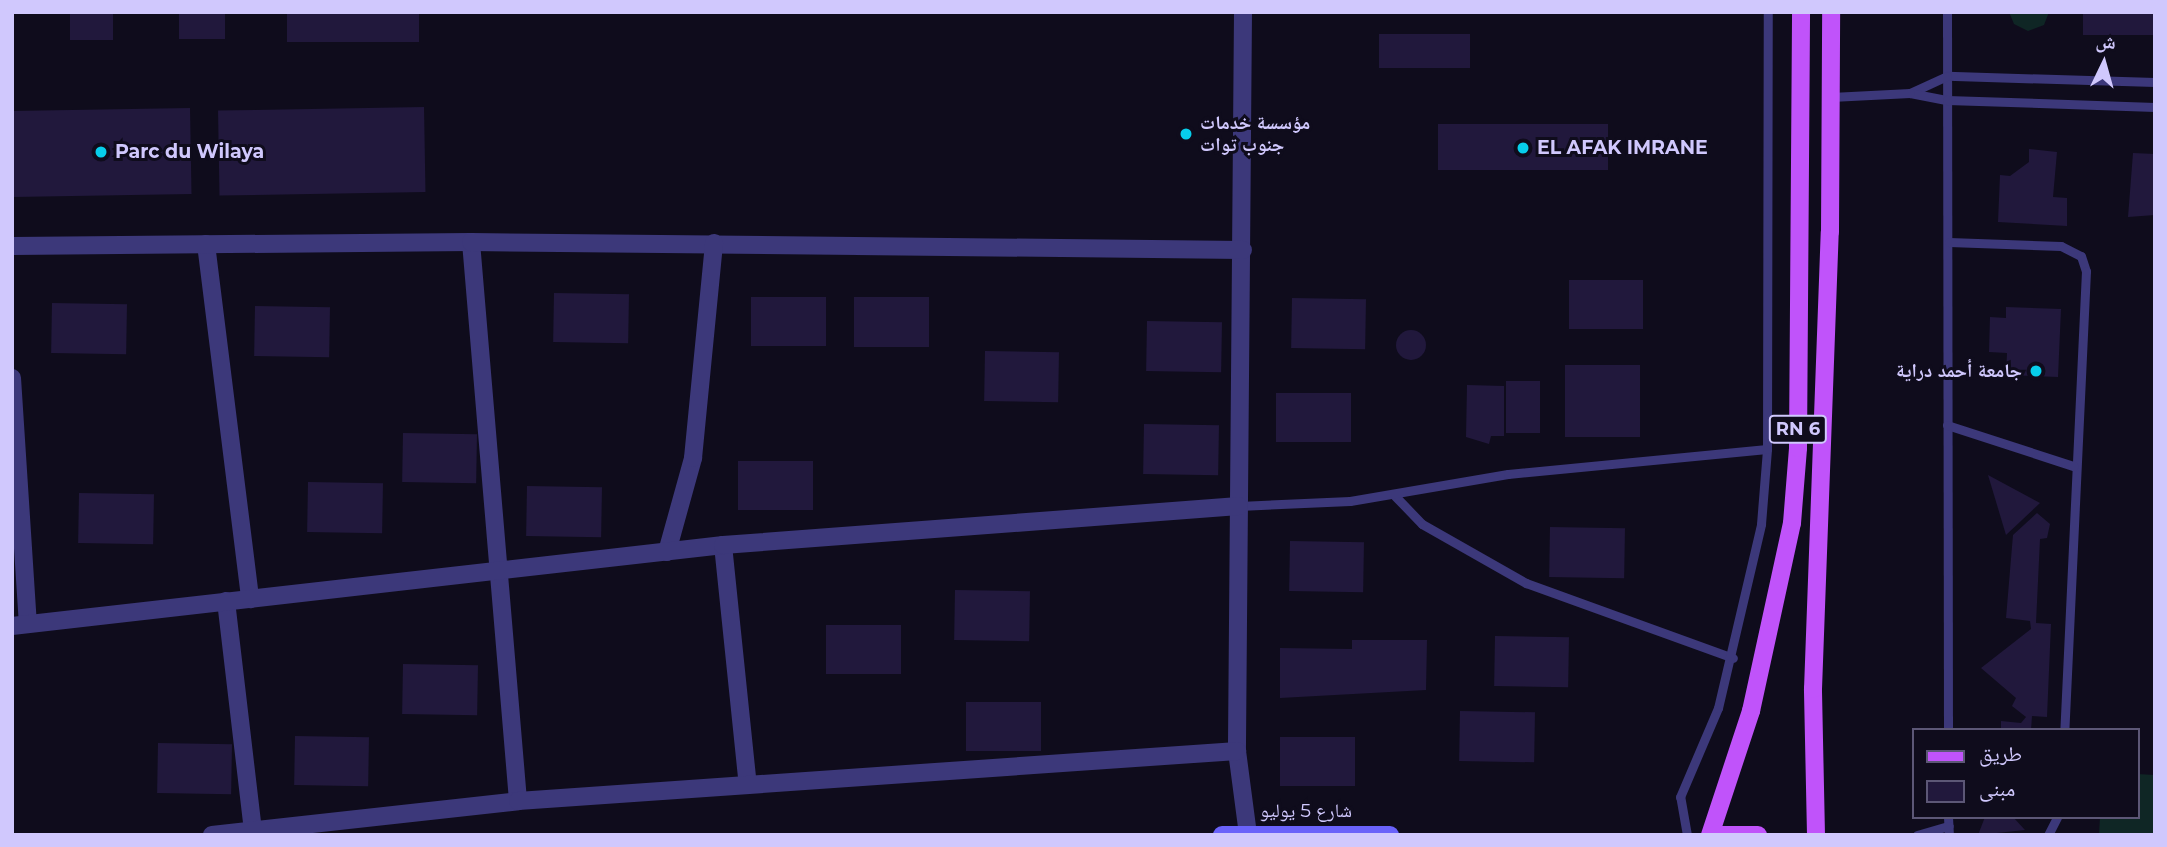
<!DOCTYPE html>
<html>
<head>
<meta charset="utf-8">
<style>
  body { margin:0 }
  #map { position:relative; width:2167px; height:847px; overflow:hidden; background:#0f0c1c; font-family:Montserrat,"Noto Naskh Arabic",sans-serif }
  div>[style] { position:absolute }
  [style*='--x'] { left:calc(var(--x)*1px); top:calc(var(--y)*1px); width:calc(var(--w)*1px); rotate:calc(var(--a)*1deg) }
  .green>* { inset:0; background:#0f2625 }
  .building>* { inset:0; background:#21183c; transform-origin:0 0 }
  .round { border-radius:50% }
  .lane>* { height:9px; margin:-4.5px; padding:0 4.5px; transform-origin:4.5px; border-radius:4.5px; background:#3c387a }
  .street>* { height:18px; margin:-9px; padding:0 9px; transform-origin:9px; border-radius:9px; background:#3c387a }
  .secondary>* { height:18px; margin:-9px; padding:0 9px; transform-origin:9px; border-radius:9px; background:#6a62fa }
  .primary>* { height:18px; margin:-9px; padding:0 9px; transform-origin:9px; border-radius:9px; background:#c053fa }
  .dots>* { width:19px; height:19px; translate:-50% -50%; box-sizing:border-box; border:4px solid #0f0c1c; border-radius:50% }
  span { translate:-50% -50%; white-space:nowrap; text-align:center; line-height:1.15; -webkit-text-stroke:6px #0f0c1c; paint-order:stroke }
  .shield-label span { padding:2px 5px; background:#0f0c1c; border:2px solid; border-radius:5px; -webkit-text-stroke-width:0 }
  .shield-label { font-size:18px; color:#d0c8fd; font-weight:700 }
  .poi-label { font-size:19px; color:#d0c8fd; font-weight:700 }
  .left { translate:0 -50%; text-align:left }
  .right { translate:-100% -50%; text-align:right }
  .street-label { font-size:19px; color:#d0c8fd }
  .frame { position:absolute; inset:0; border:14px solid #d0c8fd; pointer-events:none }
  .legend { position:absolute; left:1912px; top:728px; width:228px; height:91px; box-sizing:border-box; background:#0f0c1c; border:2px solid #5c5776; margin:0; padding:9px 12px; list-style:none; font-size:21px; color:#d0c8fd }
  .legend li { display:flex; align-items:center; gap:14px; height:35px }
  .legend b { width:35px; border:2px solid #5c5776 }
  .north { position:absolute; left:2069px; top:28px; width:70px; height:70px; -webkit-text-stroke:5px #0f0c1c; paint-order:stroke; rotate:5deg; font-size:19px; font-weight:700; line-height:28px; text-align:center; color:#d0c8fd }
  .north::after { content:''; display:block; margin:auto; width:24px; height:32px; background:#d0c8fd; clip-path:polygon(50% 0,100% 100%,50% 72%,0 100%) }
</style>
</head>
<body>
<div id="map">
  <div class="green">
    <i style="clip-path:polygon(2009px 12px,2049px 12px,2044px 25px,2028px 31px,2014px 24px)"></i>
    <i style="clip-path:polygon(2137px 774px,2155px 775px,2155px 835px,2099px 835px,2100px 817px,2137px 817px)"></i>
  </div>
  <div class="building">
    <i style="left:70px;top:12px;width:43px;height:28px"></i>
    <i style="left:179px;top:12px;width:46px;height:27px"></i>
    <i style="left:287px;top:12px;width:132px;height:30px"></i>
    <i style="left:2083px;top:12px;width:72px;height:23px"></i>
    <i style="left:1379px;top:34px;width:91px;height:34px"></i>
    <i style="left:424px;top:107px;width:85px;height:206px;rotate:89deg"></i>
    <i style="left:190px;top:108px;width:86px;height:178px;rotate:89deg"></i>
    <i style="left:1438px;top:124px;width:170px;height:46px"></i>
    <i style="clip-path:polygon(2029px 149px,2057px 152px,2053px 197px,2067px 198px,2067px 226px,1998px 222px,2000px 175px,2010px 176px,2029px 162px)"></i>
    <i style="clip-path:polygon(2133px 153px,2155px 154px,2155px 215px,2128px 217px)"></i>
    <i style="left:1569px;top:280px;width:74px;height:49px"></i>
    <i style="left:554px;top:293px;width:75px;height:49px;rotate:1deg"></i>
    <i style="left:751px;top:297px;width:75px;height:49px"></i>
    <i style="left:854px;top:297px;width:75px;height:50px"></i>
    <i style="left:1292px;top:298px;width:74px;height:50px;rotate:1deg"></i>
    <i style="left:52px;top:303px;width:75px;height:50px;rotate:1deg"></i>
    <i style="left:255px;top:306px;width:75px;height:50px;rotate:1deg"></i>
    <i style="clip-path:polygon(2006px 307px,2061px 309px,2058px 377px,2006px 375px,2007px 353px,1989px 352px,1990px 317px,2006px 318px)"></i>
    <i style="left:1147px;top:321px;width:75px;height:50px;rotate:1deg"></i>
    <i class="round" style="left:1396px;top:330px;width:30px;height:30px"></i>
    <i style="left:985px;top:351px;width:74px;height:50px;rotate:1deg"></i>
    <i style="left:1565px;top:365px;width:75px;height:72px"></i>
    <i style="left:1506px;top:381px;width:34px;height:52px"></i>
    <i style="clip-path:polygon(1467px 385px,1504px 386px,1504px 436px,1491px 436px,1489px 444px,1466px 437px)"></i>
    <i style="left:1276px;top:393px;width:75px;height:49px"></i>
    <i style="left:1144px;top:424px;width:75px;height:50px;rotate:1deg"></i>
    <i style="left:403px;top:433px;width:74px;height:49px;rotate:1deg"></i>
    <i style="left:738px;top:461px;width:75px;height:49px"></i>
    <i style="clip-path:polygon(1988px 475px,2040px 503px,2006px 535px)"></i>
    <i style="left:308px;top:482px;width:75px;height:50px;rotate:1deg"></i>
    <i style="left:527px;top:486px;width:75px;height:50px;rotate:1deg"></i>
    <i style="left:79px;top:493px;width:75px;height:50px;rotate:1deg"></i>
    <i style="clip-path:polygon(2037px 513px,2050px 524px,2047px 538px,2040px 539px,2036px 623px,2051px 624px,2047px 717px,2032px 716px,2031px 730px,2001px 730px,2001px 721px,2021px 723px,2026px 717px,2012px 706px,2016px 698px,1981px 668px,2031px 629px,2030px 621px,2006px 618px,2013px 535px)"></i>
    <i style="left:1550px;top:527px;width:75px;height:50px;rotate:1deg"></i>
    <i style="left:1290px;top:541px;width:74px;height:50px;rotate:1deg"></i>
    <i style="left:955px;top:590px;width:75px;height:50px;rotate:1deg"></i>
    <i style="left:826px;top:625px;width:75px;height:49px"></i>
    <i style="left:1495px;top:636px;width:74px;height:50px;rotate:1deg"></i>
    <i style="clip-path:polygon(1352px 640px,1427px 640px,1426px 690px,1280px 698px,1280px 648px,1352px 649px)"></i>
    <i style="left:403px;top:664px;width:75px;height:50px;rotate:1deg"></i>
    <i style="left:966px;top:702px;width:75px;height:49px"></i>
    <i style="left:1460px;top:711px;width:75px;height:50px;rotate:1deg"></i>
    <i style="left:295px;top:736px;width:74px;height:49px;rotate:1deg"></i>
    <i style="left:1280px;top:737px;width:75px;height:49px"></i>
    <i style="left:158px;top:743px;width:74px;height:50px;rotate:1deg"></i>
    <i style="clip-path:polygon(1985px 817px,2013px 817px,2025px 830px,1978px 835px)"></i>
  </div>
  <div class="lane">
    <i style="--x:1947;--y:12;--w:718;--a:89.92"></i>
    <i style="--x:2155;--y:82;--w:208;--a:-178.3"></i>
    <i style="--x:1947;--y:76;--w:41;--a:155.3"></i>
    <i style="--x:1910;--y:93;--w:38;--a:11"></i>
    <i style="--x:1947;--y:100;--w:208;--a:1.9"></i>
    <i style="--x:1831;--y:97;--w:79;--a:-2.9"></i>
    <i style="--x:1949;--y:242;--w:112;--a:2"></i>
    <i style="--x:2061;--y:246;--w:22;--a:27"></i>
    <i style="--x:2081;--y:256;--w:16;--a:72"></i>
    <i style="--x:2086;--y:271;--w:460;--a:92.7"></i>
    <i style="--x:1947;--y:425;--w:133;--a:18"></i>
    <i style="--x:1395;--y:496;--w:39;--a:46"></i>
    <i style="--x:1422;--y:524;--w:120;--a:29.6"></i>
    <i style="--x:1526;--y:583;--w:220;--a:19.9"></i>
    <i style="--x:1239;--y:506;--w:111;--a:-2.6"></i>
    <i style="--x:1350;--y:501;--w:160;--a:-9.7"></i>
    <i style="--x:1508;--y:474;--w:260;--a:-5.5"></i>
    <i style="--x:1948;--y:817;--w:18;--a:87"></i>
    <i style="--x:1687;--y:835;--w:39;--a:-100"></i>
    <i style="--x:1680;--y:797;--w:97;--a:-66.9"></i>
    <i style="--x:1718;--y:708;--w:189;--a:-76.8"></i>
    <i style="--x:1761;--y:524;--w:75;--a:-85.4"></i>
    <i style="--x:1767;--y:449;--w:437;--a:-89.9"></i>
    <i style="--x:1917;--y:835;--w:33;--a:-16"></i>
    <i style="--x:2048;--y:835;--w:20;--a:-63"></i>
  </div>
  <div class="street">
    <i style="--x:1243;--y:12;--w:739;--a:90.47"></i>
    <i style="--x:1237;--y:751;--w:85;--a:82.5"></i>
    <i style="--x:471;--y:242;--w:561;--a:85.19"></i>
    <i style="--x:206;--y:244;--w:358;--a:82.9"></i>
    <i style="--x:12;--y:246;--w:459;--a:-0.5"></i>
    <i style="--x:471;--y:242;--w:772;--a:0.59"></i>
    <i style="--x:12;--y:378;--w:246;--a:86.3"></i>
    <i style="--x:723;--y:545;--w:241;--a:84.1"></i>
    <i style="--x:667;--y:552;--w:98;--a:-74.5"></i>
    <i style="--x:693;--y:458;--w:216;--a:-84.4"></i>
    <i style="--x:226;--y:601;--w:232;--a:83.3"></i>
    <i style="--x:12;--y:626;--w:716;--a:-6.5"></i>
    <i style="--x:723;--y:545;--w:517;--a:-4.32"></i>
    <i style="--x:212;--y:835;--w:308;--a:-6.3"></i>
    <i style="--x:518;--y:801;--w:721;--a:-3.98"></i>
  </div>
  <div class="secondary">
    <i style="--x:1222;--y:835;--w:168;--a:0"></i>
  </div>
  <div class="primary">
    <i style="--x:1710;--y:835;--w:131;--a:-71.7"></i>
    <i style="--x:1751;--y:711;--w:192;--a:-77.7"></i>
    <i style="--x:1792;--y:523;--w:75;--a:-85.4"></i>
    <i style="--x:1798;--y:448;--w:436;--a:-89.6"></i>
    <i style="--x:1716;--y:835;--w:42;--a:0"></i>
    <i style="--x:1816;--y:835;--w:146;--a:-91.2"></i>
    <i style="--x:1813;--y:689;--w:457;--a:-87.9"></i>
    <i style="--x:1830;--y:232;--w:220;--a:-89.7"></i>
  </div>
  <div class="dots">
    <i style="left:1186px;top:134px;background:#07ceeb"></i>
    <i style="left:1523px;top:148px;background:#07ceeb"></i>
    <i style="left:101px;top:152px;background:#07ceeb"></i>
    <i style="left:2036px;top:371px;background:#07ceeb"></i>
  </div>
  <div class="shield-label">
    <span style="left:1798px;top:429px">RN 6</span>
  </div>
  <div class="poi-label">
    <span class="left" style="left:1200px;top:134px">مؤسسة خدمات<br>جنوب توات</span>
    <span class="left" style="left:1537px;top:148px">EL AFAK IMRANE</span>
    <span class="left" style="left:115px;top:152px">Parc du Wilaya</span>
    <span class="right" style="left:2022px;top:371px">جامعة أحمد دراية</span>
  </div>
  <div class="street-label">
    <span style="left:1306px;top:811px">شارع 5 يوليو</span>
  </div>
  <div class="frame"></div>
  <ul class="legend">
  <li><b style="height:9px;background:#c053fa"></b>طريق</li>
  <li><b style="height:19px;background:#21183c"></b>مبنى</li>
  </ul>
  <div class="north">ش</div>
</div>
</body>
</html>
